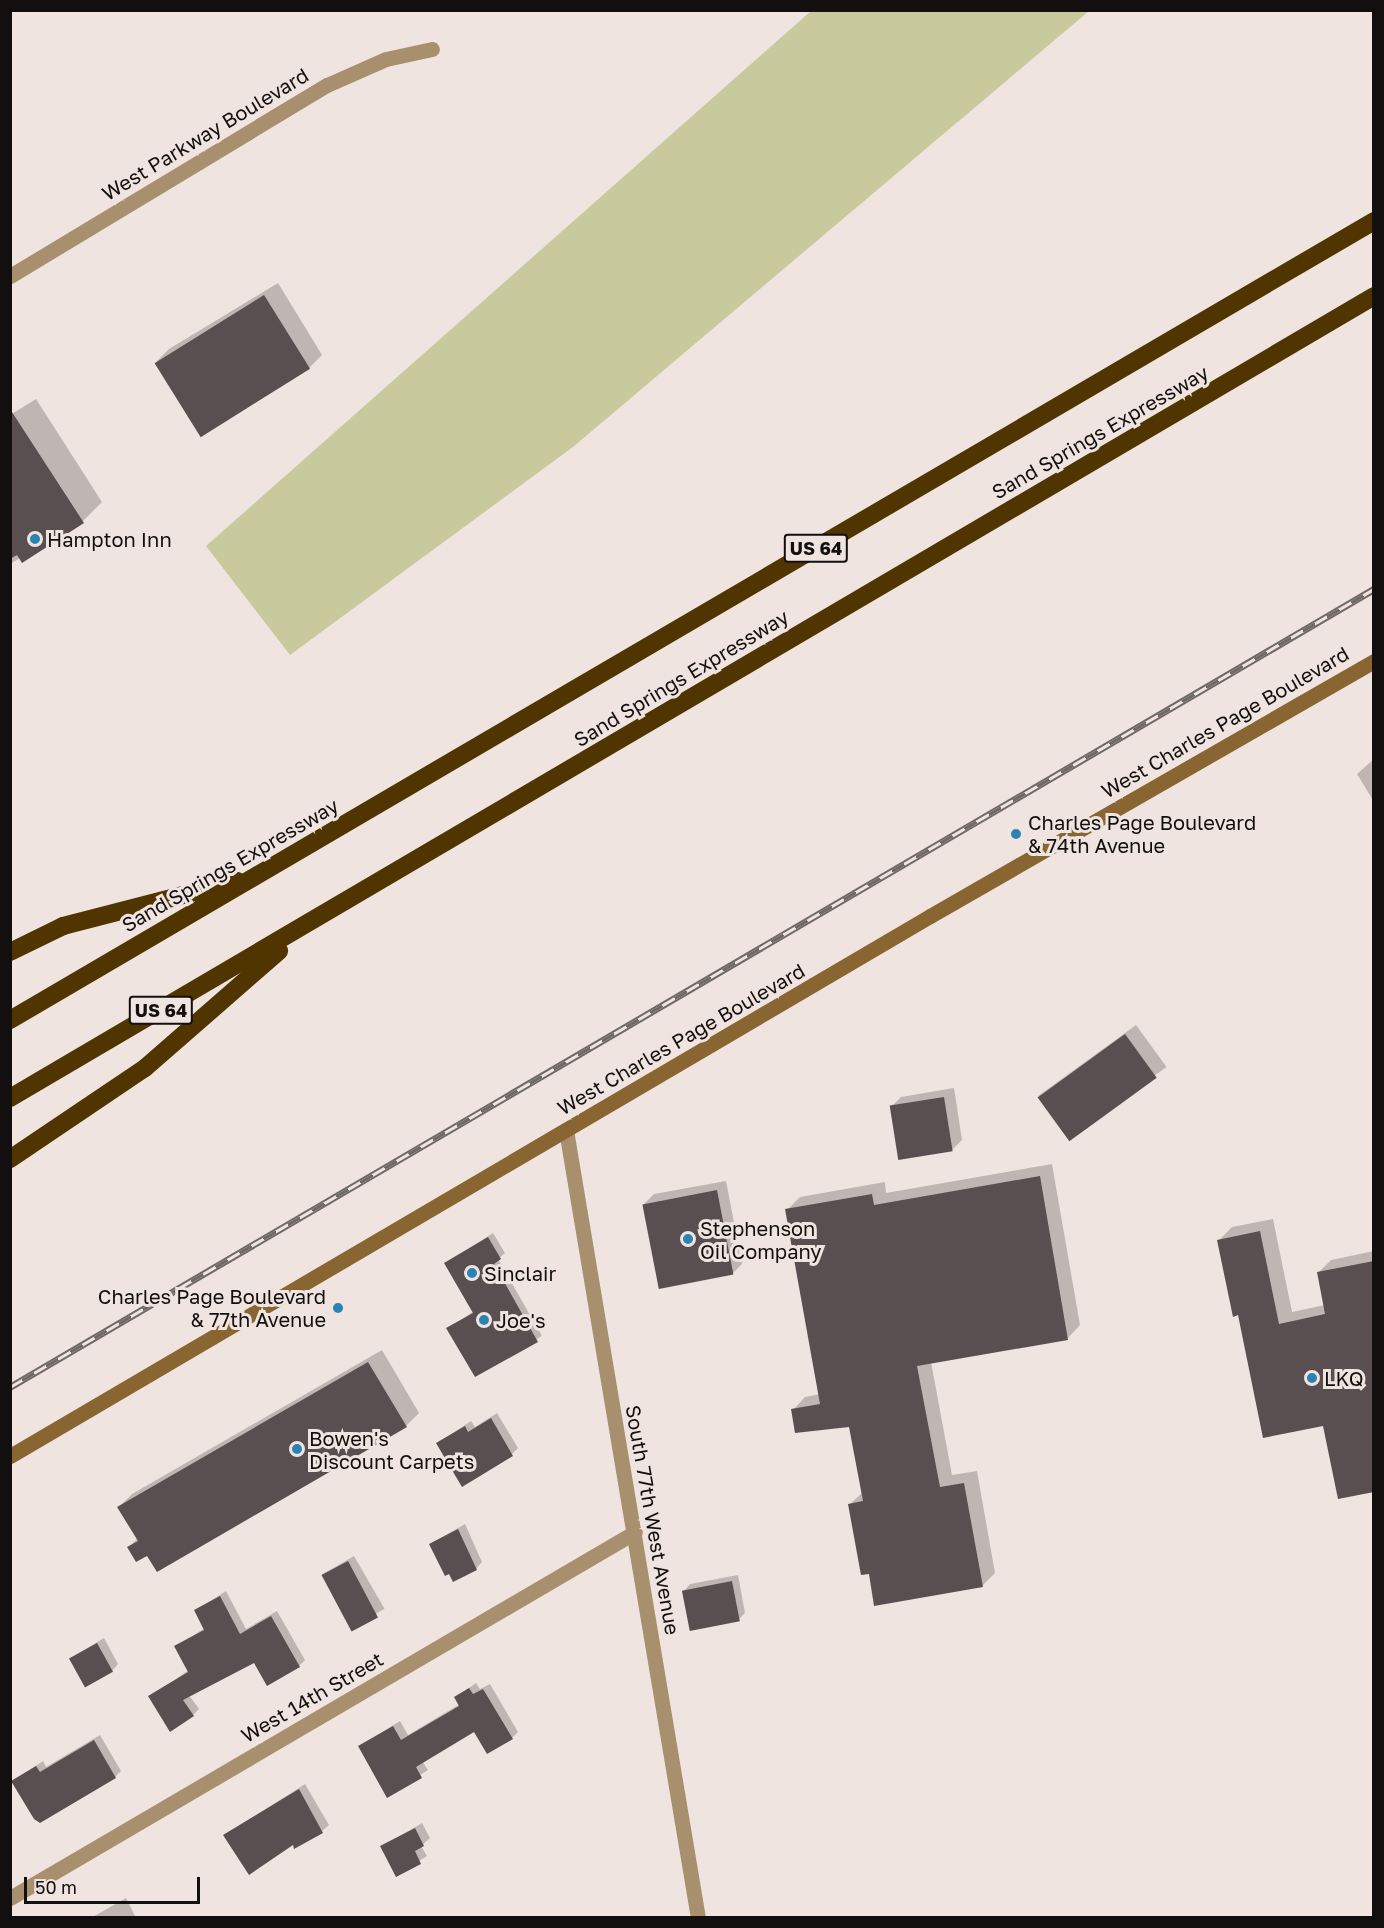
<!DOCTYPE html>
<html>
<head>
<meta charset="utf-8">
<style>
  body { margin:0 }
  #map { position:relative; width:1384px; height:1928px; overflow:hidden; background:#efe4e0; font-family:"Golos Text",sans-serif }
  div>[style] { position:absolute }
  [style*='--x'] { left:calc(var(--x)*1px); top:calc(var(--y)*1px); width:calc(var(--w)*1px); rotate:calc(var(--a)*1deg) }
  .green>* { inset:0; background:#c8ca9e }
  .shadow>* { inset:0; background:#0003; transform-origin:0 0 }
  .building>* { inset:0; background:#594f51; transform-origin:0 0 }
  .street>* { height:15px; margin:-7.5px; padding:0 7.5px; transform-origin:7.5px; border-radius:7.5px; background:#a8906f }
  .secondary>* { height:15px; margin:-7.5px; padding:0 7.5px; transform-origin:7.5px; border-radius:7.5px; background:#896631 }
  .highway>* { height:18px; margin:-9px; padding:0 9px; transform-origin:9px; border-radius:9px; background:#503501 }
  .rail>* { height:7px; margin-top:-3.5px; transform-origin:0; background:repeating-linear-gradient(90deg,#efe4e0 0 14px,#6f6966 0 28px); box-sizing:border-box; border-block:2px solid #6f6966 }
  .dots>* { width:16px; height:16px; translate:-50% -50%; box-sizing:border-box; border:3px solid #efe4e0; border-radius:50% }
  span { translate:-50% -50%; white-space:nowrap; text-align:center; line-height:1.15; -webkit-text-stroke:6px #efe4e0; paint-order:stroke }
  .shield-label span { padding:2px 4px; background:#efe4e0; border:2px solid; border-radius:4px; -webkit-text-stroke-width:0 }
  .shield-label { font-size:18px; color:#120f0e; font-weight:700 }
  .street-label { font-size:20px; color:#120f0e }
  .poi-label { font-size:20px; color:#120f0e }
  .left { translate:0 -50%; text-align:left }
  .right { translate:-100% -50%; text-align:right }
  .frame { position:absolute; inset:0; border:12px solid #120f0e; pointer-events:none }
  .scale { position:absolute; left:24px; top:1877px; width:176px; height:27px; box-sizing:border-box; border:3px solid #120f0e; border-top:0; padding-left:8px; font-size:18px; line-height:21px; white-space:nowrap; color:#120f0e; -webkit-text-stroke:4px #efe4e0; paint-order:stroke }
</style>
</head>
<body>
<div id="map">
  <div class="green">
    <i style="clip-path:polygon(811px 11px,1089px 11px,573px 447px,290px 655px,206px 546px)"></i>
  </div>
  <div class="shadow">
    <i style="clip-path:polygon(278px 283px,322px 355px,309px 368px,156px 362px,169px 349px)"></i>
    <i style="clip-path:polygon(36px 399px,102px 502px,83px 521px,10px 564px,10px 415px)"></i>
    <i style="clip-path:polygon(1374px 759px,1374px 802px,1357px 774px)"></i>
    <i style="left:1136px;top:1025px;width:52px;height:121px;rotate:54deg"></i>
    <i style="clip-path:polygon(954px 1088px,962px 1140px,952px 1150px,891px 1107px,901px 1097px)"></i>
    <i style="clip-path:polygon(1052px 1164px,1080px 1325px,1068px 1338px,931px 1362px,952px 1475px,977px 1471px,995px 1573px,983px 1585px,870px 1572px,850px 1504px,863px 1492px,850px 1426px,793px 1410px,805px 1397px,820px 1394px,787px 1210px,800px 1197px,885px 1182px,886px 1193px)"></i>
    <i style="clip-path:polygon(726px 1181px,742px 1264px,732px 1274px,644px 1204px,654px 1194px)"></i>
    <i style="clip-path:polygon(1273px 1219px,1292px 1312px,1325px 1305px,1318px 1273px,1331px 1260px,1374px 1251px,1374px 1491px,1239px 1314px,1219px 1240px,1232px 1227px)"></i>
    <i style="clip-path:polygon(493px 1233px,505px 1253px,498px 1259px,542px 1336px,475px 1375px,448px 1329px,474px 1311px,446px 1263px)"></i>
    <i style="clip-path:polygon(382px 1350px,419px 1413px,406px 1426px,147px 1554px,129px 1547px,138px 1538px,119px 1507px,132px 1494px)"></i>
    <i style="clip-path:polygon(497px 1413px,518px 1448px,512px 1454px,438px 1443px,471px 1421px,475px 1427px)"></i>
    <i style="clip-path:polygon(465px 1524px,482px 1562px,476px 1569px,430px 1544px)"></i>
    <i style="left:354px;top:1556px;width:61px;height:37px;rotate:60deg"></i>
    <i style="clip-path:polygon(738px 1575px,745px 1613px,739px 1619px,684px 1591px,690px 1584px)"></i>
    <i style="clip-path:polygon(226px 1591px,246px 1629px,277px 1611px,305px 1660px,299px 1666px,254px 1661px,189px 1695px,199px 1709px,193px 1715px,150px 1697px,189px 1670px,176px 1646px,205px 1628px,196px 1610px)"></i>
    <i style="clip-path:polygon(104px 1638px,118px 1664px,112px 1671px,71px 1658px)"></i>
    <i style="clip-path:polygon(476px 1683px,480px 1689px,490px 1684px,518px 1732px,512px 1738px,475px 1730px,422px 1761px,428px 1770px,388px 1796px,360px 1746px,400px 1721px,408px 1735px,460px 1704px,456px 1697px)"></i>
    <i style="clip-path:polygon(100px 1735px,121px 1771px,115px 1777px,13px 1781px,43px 1761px,46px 1767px)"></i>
    <i style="clip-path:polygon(305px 1784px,329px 1825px,322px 1831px,295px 1847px,293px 1843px,225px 1835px)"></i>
    <i style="clip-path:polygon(422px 1823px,430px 1838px,421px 1846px,427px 1856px,397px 1875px,382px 1847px)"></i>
    <i style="clip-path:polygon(126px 1898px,136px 1918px,91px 1918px)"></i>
  </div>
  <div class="building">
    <i style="left:264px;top:295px;width:87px;height:129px;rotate:58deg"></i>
    <i style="clip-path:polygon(10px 409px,84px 523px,22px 563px,17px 555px,10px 559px)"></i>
    <i style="left:1125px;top:1034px;width:54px;height:108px;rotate:54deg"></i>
    <i style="left:944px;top:1097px;width:55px;height:55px;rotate:81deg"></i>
    <i style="clip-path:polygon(1040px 1176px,1068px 1340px,917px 1366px,940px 1487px,964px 1483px,983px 1587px,874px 1606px,869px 1574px,861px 1575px,848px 1504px,863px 1501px,849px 1427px,795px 1433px,791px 1409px,820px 1404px,785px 1209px,872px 1194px,874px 1205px)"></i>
    <i style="left:717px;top:1190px;width:86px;height:76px;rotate:79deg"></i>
    <i style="clip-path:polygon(1260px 1231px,1279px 1324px,1325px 1314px,1317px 1272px,1374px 1261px,1374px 1492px,1338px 1499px,1323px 1426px,1263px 1438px,1238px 1315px,1233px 1317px,1217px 1240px)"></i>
    <i style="clip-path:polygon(488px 1237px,501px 1259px,494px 1264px,538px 1342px,475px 1377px,446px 1328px,473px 1313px,444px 1263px)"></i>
    <i style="clip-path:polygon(368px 1362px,407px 1427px,157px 1572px,147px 1556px,136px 1562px,127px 1547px,138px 1541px,117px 1507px)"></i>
    <i style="clip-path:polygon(491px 1418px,513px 1456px,462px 1487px,436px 1443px,465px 1426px,468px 1432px)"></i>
    <i style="clip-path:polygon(458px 1529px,477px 1570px,453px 1582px,449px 1574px,445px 1576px,429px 1544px)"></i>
    <i style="left:348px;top:1561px;width:64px;height:30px;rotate:62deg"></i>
    <i style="left:732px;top:1581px;width:41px;height:51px;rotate:79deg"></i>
    <i style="clip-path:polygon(220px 1596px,240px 1634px,271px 1616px,300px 1667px,267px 1686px,254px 1663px,183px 1700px,194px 1716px,170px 1732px,148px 1696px,188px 1672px,174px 1646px,204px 1630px,194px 1610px)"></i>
    <i style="left:97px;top:1643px;width:33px;height:32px;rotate:61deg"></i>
    <i style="clip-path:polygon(469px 1688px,473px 1694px,483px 1689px,513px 1739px,487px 1754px,474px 1732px,416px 1767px,422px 1778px,387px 1798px,358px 1746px,393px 1726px,401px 1740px,459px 1706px,454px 1697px)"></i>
    <i style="clip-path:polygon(94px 1740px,116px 1778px,40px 1823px,34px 1819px,11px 1781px,36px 1766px,40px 1772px)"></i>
    <i style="clip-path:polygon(299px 1789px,323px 1833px,294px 1849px,293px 1845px,249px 1875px,223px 1835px)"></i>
    <i style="clip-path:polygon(415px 1828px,424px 1846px,415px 1851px,421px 1864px,396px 1877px,380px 1846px)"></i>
  </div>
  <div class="street">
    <i style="--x:10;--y:276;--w:370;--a:-31.1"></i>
    <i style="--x:327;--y:85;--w:64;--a:-23.8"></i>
    <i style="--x:386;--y:59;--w:47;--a:-12.3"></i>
    <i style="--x:566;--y:1130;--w:799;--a:80.49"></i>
    <i style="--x:10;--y:1898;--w:724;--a:-30.35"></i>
  </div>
  <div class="secondary">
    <i style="--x:10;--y:1456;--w:1067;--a:-30.41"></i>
    <i style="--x:930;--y:916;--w:512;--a:-29.87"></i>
  </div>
  <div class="highway">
    <i style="--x:10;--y:952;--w:59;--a:-26.1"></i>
    <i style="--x:63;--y:926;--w:180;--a:-14.5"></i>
    <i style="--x:10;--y:1020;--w:1581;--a:-30.36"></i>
    <i style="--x:10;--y:1098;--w:1582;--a:-30.45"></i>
    <i style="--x:10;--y:1159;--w:163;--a:-34"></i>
    <i style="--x:145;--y:1068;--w:178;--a:-41.1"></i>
  </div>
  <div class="rail">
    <i style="--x:10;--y:1387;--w:1580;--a:-30.33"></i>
  </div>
  <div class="dots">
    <i style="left:35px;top:539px;background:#2a83b1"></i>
    <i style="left:1016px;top:834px;background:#2a83b1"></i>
    <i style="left:688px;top:1239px;background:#2a83b1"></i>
    <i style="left:472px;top:1273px;background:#2a83b1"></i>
    <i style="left:338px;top:1308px;background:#2a83b1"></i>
    <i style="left:484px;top:1320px;background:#2a83b1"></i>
    <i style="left:1312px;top:1378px;background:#2a83b1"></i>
    <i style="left:297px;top:1449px;background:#2a83b1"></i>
  </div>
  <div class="shield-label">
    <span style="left:816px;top:548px">US 64</span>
    <span style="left:161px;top:1010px">US 64</span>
  </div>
  <div class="street-label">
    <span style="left:205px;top:134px;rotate:-31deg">West Parkway Boulevard</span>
    <span style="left:1100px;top:432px;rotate:-30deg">Sand Springs Expressway</span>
    <span style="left:681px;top:678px;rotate:-31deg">Sand Springs Expressway</span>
    <span style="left:1225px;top:722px;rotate:-30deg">West Charles Page Boulevard</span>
    <span style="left:230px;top:865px;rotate:-30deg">Sand Springs Expressway</span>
    <span style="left:681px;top:1039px;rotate:-30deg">West Charles Page Boulevard</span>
    <span style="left:653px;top:1520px;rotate:80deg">South 77th West Avenue</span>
    <span style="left:312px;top:1697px;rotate:-30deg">West 14th Street</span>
  </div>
  <div class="poi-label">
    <span class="left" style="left:47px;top:539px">Hampton Inn</span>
    <span class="left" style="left:1028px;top:834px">Charles Page Boulevard<br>&amp; 74th Avenue</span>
    <span class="left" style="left:700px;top:1240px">Stephenson<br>Oil Company</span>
    <span class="left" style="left:484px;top:1273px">Sinclair</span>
    <span class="right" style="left:326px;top:1308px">Charles Page Boulevard<br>&amp; 77th Avenue</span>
    <span class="left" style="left:496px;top:1320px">Joe's</span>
    <span class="left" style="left:1324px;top:1378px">LKQ</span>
    <span class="left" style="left:309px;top:1450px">Bowen's<br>Discount Carpets</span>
  </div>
  <div class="frame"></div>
  <div class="scale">50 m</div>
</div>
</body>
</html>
